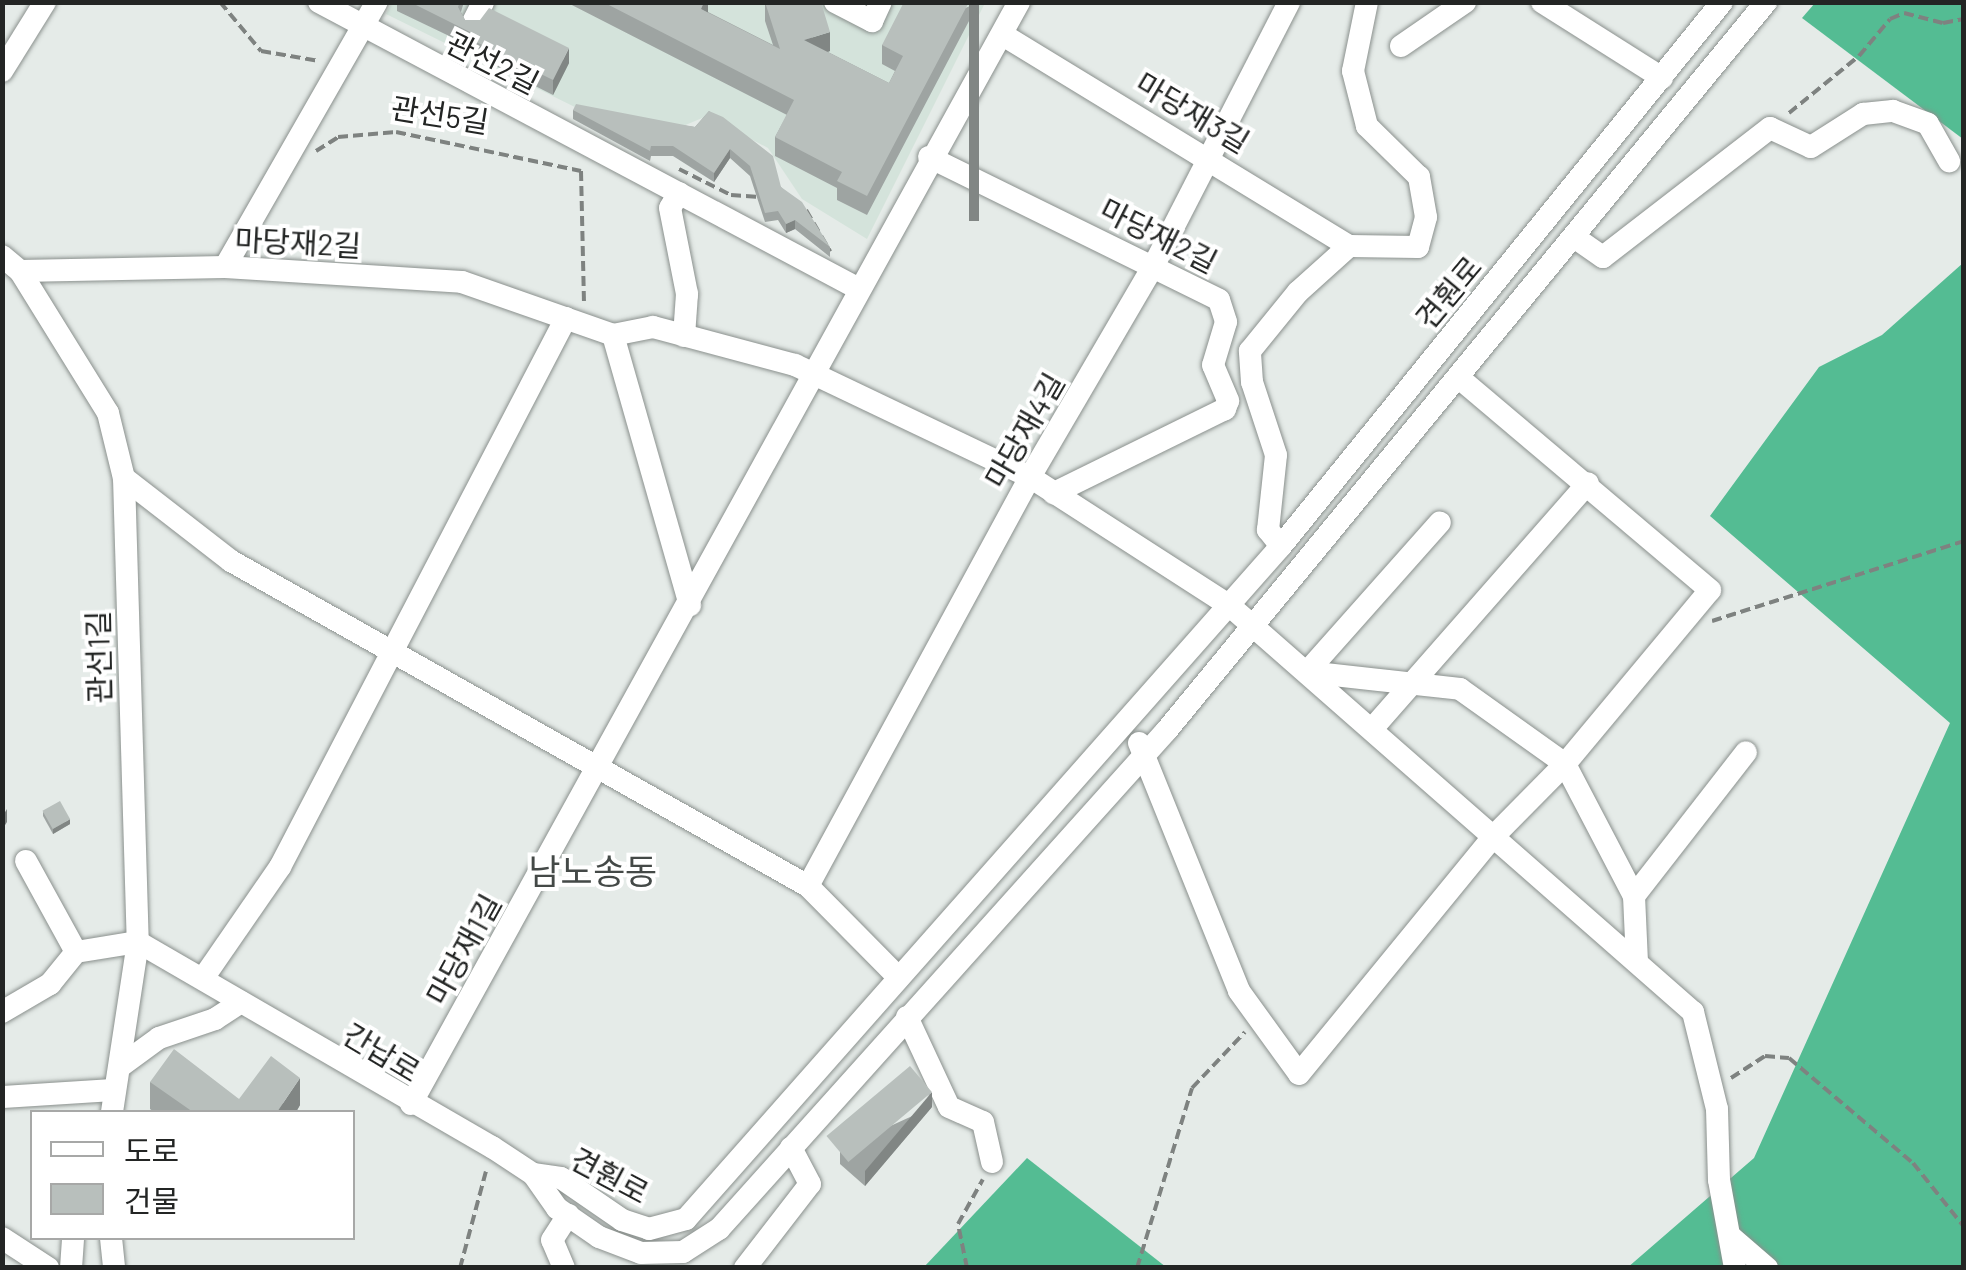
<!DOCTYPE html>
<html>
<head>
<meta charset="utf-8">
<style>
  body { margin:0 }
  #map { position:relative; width:1966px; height:1270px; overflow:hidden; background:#e5ebe8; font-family:Barlow,"Noto Sans KR",sans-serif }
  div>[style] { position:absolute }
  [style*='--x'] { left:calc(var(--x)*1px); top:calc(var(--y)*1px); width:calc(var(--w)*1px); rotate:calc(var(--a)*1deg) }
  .built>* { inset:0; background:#d4e3db }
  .forest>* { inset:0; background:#54bc93 }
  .path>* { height:4px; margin-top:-2px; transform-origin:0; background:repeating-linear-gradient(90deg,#7e8280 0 10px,transparent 0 15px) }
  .roads { filter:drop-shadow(0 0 2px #8a908d) drop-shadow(0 0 2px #8a908d) }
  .minor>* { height:22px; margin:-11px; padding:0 11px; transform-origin:11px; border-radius:11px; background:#fff }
  .wall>* { inset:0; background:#9ea4a2 }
  .shaded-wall>* { inset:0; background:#818684; transform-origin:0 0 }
  .building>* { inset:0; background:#b8bfbc; transform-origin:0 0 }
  span { translate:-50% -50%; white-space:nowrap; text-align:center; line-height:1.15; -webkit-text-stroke:8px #fff; paint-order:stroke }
  .street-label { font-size:30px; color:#232524 }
  .quarter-label { font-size:35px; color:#444947 }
  .frame { position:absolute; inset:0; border:5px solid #232524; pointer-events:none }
  .legend { position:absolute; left:30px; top:1110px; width:325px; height:130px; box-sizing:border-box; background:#fff; border:2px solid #a7a8a7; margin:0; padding:12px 18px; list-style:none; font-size:30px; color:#232524 }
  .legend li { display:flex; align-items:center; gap:20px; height:50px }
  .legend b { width:50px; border:2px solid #a7a8a7 }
</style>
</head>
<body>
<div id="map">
  <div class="built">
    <i style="clip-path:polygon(392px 2px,985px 3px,867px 239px,802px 199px,768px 148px,707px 116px,671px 131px,589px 114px,386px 14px)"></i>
  </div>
  <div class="forest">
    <i style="clip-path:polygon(1815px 3px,1963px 3px,1963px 139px,1802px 18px)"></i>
    <i style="clip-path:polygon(1963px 263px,1963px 1267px,1627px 1268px,1754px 1158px,1950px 723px,1710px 516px,1819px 367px,1882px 335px)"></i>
    <i style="clip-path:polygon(1027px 1158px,1166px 1267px,924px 1267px)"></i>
  </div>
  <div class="path">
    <i style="--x:220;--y:2;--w:64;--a:50.1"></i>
    <i style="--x:261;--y:51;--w:59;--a:9.8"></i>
    <i style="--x:1789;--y:113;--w:90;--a:-39.2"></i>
    <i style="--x:1859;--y:56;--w:48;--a:-50"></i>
    <i style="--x:1890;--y:19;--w:15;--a:-23"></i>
    <i style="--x:1904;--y:13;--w:40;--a:14.4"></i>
    <i style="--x:1943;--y:23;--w:21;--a:-11"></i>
    <i style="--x:316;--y:151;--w:26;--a:-32"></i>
    <i style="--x:338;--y:137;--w:58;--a:-4.9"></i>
    <i style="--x:396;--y:132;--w:189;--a:11.9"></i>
    <i style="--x:679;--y:169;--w:58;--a:26.6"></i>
    <i style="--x:731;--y:195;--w:32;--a:4"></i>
    <i style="--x:581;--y:171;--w:130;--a:88.7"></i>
    <i style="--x:806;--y:210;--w:48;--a:59.7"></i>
    <i style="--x:1712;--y:621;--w:264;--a:-17.6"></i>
    <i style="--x:1731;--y:1078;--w:40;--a:-32.9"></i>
    <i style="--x:1765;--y:1056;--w:24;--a:5"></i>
    <i style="--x:1789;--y:1058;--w:162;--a:40.3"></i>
    <i style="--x:1913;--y:1163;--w:82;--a:51.4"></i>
    <i style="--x:460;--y:1268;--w:100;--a:-75"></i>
    <i style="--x:967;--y:1268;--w:45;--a:-101.6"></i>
    <i style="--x:958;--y:1224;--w:51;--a:-60.9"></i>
    <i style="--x:1137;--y:1268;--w:188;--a:-73"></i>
    <i style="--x:1192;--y:1088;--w:77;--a:-46.6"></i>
  </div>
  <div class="roads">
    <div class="minor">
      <i style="--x:319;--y:2;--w:612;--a:27.99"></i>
      <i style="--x:835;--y:2;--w:42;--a:27.2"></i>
      <i style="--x:872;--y:21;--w:21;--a:-65"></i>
      <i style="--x:1542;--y:2;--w:142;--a:32.3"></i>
      <i style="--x:473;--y:22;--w:22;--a:-63"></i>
      <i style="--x:1003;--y:35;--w:405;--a:31.4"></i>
      <i style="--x:1349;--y:246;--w:69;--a:0.8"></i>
      <i style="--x:1418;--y:247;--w:31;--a:-75"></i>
      <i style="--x:1426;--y:217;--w:41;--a:-99.9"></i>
      <i style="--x:1419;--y:177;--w:73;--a:-135.6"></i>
      <i style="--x:1367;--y:126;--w:57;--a:-104.3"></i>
      <i style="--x:1353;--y:71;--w:70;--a:-78.5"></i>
      <i style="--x:1401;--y:46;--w:78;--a:-34.5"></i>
      <i style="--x:2;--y:71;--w:81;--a:-58.1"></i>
      <i style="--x:929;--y:157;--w:323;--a:26.2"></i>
      <i style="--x:1219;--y:300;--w:23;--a:72"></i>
      <i style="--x:1226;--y:322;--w:45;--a:106.8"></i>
      <i style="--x:1213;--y:365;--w:39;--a:67"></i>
      <i style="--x:1228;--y:401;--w:9;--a:111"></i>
      <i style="--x:1225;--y:409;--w:191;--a:153.8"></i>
      <i style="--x:679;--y:193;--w:17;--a:121"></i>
      <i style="--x:670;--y:208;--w:88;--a:78.8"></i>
      <i style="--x:687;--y:294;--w:42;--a:94.1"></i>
      <i style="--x:1574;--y:237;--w:35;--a:35"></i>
      <i style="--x:1603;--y:257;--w:211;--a:-37.7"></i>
      <i style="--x:1770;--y:128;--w:45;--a:24.9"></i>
      <i style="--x:1811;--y:147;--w:62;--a:-32.4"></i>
      <i style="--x:1863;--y:114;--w:30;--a:-6"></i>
      <i style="--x:1893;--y:111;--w:37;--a:20"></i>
      <i style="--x:1928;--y:124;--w:43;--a:60.4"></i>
      <i style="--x:2;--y:256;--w:23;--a:40"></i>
      <i style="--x:20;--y:271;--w:167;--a:58.2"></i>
      <i style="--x:108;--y:413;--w:67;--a:76.2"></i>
      <i style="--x:124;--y:478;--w:464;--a:88.3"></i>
      <i style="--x:138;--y:942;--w:172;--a:98.7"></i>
      <i style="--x:225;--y:267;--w:305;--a:-60.2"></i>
      <i style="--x:20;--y:271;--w:205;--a:-1.1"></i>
      <i style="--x:225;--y:267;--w:237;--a:3.6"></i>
      <i style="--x:462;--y:282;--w:160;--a:19.3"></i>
      <i style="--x:613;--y:335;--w:41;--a:-11.3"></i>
      <i style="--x:653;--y:327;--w:147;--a:15"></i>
      <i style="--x:795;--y:365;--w:260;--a:25.5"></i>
      <i style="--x:1030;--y:477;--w:238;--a:32.8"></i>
      <i style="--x:1230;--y:606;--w:616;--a:41.25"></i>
      <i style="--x:1693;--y:1012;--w:100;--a:76.1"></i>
      <i style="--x:1717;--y:1109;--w:71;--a:88.4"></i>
      <i style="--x:1719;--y:1180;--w:89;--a:79.7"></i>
      <i style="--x:613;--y:335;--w:281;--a:74.1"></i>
      <i style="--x:124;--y:478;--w:135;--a:37.8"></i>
      <i style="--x:231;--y:561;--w:662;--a:29.39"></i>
      <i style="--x:808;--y:886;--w:129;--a:45.3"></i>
      <i style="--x:1281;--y:546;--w:21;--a:-129"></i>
      <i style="--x:1268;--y:530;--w:75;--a:-83.9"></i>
      <i style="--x:1276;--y:455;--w:77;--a:-108.2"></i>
      <i style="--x:1252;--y:382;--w:31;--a:-94"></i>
      <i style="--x:1250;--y:351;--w:76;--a:-50.9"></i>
      <i style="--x:1298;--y:292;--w:69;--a:-42"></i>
      <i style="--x:1307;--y:672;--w:154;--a:6.3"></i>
      <i style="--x:1460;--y:689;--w:129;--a:35.5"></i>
      <i style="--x:1565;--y:764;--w:149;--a:62.4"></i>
      <i style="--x:1307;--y:672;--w:200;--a:-48.4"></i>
      <i style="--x:1372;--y:729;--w:327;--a:-48.7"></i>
      <i style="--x:1139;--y:743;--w:267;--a:68"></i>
      <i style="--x:1239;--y:991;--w:102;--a:54.1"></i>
      <i style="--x:1299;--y:1074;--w:308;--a:-50.7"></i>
      <i style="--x:1494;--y:836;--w:101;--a:-45.4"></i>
      <i style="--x:1565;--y:764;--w:226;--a:-50.2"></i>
      <i style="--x:1710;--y:590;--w:330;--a:-139.8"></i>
      <i style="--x:26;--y:861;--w:104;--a:61.2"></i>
      <i style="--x:808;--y:886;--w:465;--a:-61.5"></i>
      <i style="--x:1030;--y:477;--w:248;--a:-59.7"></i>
      <i style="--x:1155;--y:263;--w:293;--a:-62.8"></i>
      <i style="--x:138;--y:942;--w:409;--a:30.1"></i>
      <i style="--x:492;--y:1147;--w:49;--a:33.4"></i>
      <i style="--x:533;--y:1174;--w:42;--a:54.8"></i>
      <i style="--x:557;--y:1208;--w:51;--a:34.6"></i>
      <i style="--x:599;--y:1237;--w:45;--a:20.9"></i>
      <i style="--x:641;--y:1253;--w:42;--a:-1.4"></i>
      <i style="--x:683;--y:1252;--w:43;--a:-32.6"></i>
      <i style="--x:719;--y:1229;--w:671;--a:-48.08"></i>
      <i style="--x:1167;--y:730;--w:943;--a:-50.55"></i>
      <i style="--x:1637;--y:962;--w:66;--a:-92.6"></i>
      <i style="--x:1634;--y:896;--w:182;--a:-52.1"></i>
      <i style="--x:204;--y:977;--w:134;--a:-55.4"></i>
      <i style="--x:280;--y:867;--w:619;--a:-62.48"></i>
      <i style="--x:2;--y:1012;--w:56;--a:-30.3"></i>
      <i style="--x:50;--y:984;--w:41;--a:-50.9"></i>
      <i style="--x:76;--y:952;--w:63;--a:-9.2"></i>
      <i style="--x:907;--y:1017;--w:99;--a:65"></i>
      <i style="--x:949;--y:1107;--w:37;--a:24"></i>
      <i style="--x:983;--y:1122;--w:41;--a:77.3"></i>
      <i style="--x:122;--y:1065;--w:46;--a:-36.1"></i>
      <i style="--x:159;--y:1038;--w:59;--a:-18.7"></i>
      <i style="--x:215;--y:1019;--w:31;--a:-33"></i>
      <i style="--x:2;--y:1097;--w:112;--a:-3.6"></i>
      <i style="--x:411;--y:1104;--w:1259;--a:-61.11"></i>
      <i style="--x:533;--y:1174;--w:28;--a:8"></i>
      <i style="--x:561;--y:1178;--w:74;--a:34.5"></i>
      <i style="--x:622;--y:1220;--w:28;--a:18"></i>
      <i style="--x:649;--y:1229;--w:38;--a:-15"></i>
      <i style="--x:686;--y:1219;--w:898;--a:-48.52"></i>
      <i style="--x:1281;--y:546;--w:700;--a:-50.97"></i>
      <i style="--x:1730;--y:1236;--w:49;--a:40.9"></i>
      <i style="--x:2;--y:1238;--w:55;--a:33.1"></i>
      <i style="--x:111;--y:1238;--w:30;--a:84"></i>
      <i style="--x:71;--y:1268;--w:30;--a:-86"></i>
      <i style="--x:564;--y:1268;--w:30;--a:-113"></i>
      <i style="--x:552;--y:1240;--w:30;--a:-57"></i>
      <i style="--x:745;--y:1268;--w:106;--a:-52.3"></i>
      <i style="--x:810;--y:1184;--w:41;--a:-117.8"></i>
    </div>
  </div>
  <div class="wall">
    <i style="clip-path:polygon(397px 2px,464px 2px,461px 12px,465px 20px,569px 63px,553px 95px,468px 52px,468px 45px,397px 11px)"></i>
    <i style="clip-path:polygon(566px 2px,708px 2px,708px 12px,773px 45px,765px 21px,765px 2px,830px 51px,828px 52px,889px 83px,895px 71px,882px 64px,882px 45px,979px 2px,867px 215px,837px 200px,837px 188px,775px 156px,775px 137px,787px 115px)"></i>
    <i style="clip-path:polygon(573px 110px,695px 127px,709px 111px,781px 187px,830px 247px,830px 257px,795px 229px,786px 233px,778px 220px,765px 222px,750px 176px,730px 158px,714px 182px,673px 156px,651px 156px,650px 161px,573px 119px)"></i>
    <i style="clip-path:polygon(43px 812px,70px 824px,53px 834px,43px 816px)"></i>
    <i style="clip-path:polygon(150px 1082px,239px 1099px,300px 1105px,296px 1112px,154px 1112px,150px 1109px)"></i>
    <i style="clip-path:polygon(932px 1107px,865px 1186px,840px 1164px,840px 1149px)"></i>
  </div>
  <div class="shaded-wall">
    <i style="clip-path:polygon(704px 2px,708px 2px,708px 13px,701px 9px)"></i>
    <i style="left:969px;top:2px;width:10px;height:219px"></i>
    <i style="clip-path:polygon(830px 32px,830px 51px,804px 59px,804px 40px)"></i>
    <i style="clip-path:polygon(569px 48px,569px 63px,553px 95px,553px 80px)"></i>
    <i style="clip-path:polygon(730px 149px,730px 158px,714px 182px,714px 173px)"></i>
    <i style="clip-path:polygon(795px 220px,795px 229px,786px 233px,786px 224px)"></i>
    <i style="clip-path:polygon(7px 809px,7px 822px,2px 830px,2px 817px)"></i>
    <i style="clip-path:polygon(70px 819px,70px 824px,53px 834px,53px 829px)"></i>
    <i style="clip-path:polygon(300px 1078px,300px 1105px,296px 1112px,277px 1112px)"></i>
    <i style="clip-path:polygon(932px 1092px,932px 1107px,865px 1186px,865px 1171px)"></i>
  </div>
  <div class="building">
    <i style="clip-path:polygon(410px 2px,460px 2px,458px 7px,465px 20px,480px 20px,489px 8px,569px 48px,553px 80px,468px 38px,470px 32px)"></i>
    <i style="clip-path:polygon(603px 2px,704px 2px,701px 9px,780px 49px,765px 2px,821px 2px,830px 32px,804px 40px,889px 83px,903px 56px,882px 45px,904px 2px,969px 2px,867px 196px,837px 181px,842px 172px,775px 137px,794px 100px)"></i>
    <i style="clip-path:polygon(576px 104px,695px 127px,709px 111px,723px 117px,773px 156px,781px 187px,802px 202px,830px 247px,795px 220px,786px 224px,778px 211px,765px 213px,750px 166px,730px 149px,714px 173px,673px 146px,651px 146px,650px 151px,573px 110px)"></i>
    <i style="left:60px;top:801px;width:21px;height:20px;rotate:61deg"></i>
    <i style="clip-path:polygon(174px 1049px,239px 1099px,271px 1056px,300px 1078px,277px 1112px,193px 1112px,150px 1082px)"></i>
    <i style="left:910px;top:1066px;width:34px;height:109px;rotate:50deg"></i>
  </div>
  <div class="street-label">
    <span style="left:493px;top:62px;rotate:27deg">관선2길</span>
    <span style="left:1193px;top:112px;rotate:31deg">마당재3길</span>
    <span style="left:440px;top:114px;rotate:9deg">관선5길</span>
    <span style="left:1159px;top:235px;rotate:27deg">마당재2길</span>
    <span style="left:298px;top:242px;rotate:3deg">마당재2길</span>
    <span style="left:1448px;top:292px;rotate:-50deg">견훤로</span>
    <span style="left:1024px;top:430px;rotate:-60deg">마당재4길</span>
    <span style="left:98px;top:657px;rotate:-91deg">관선1길</span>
    <span style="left:463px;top:949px;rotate:-61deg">마당재1길</span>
    <span style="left:382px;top:1052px;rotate:31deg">간납로</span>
    <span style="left:610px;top:1175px;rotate:28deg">견훤로</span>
  </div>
  <div class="quarter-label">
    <span style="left:593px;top:870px">남노송동</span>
  </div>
  <div class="frame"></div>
  <ul class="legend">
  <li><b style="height:12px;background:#fff"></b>도로</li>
  <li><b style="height:28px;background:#b8bfbc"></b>건물</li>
  </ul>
</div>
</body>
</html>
